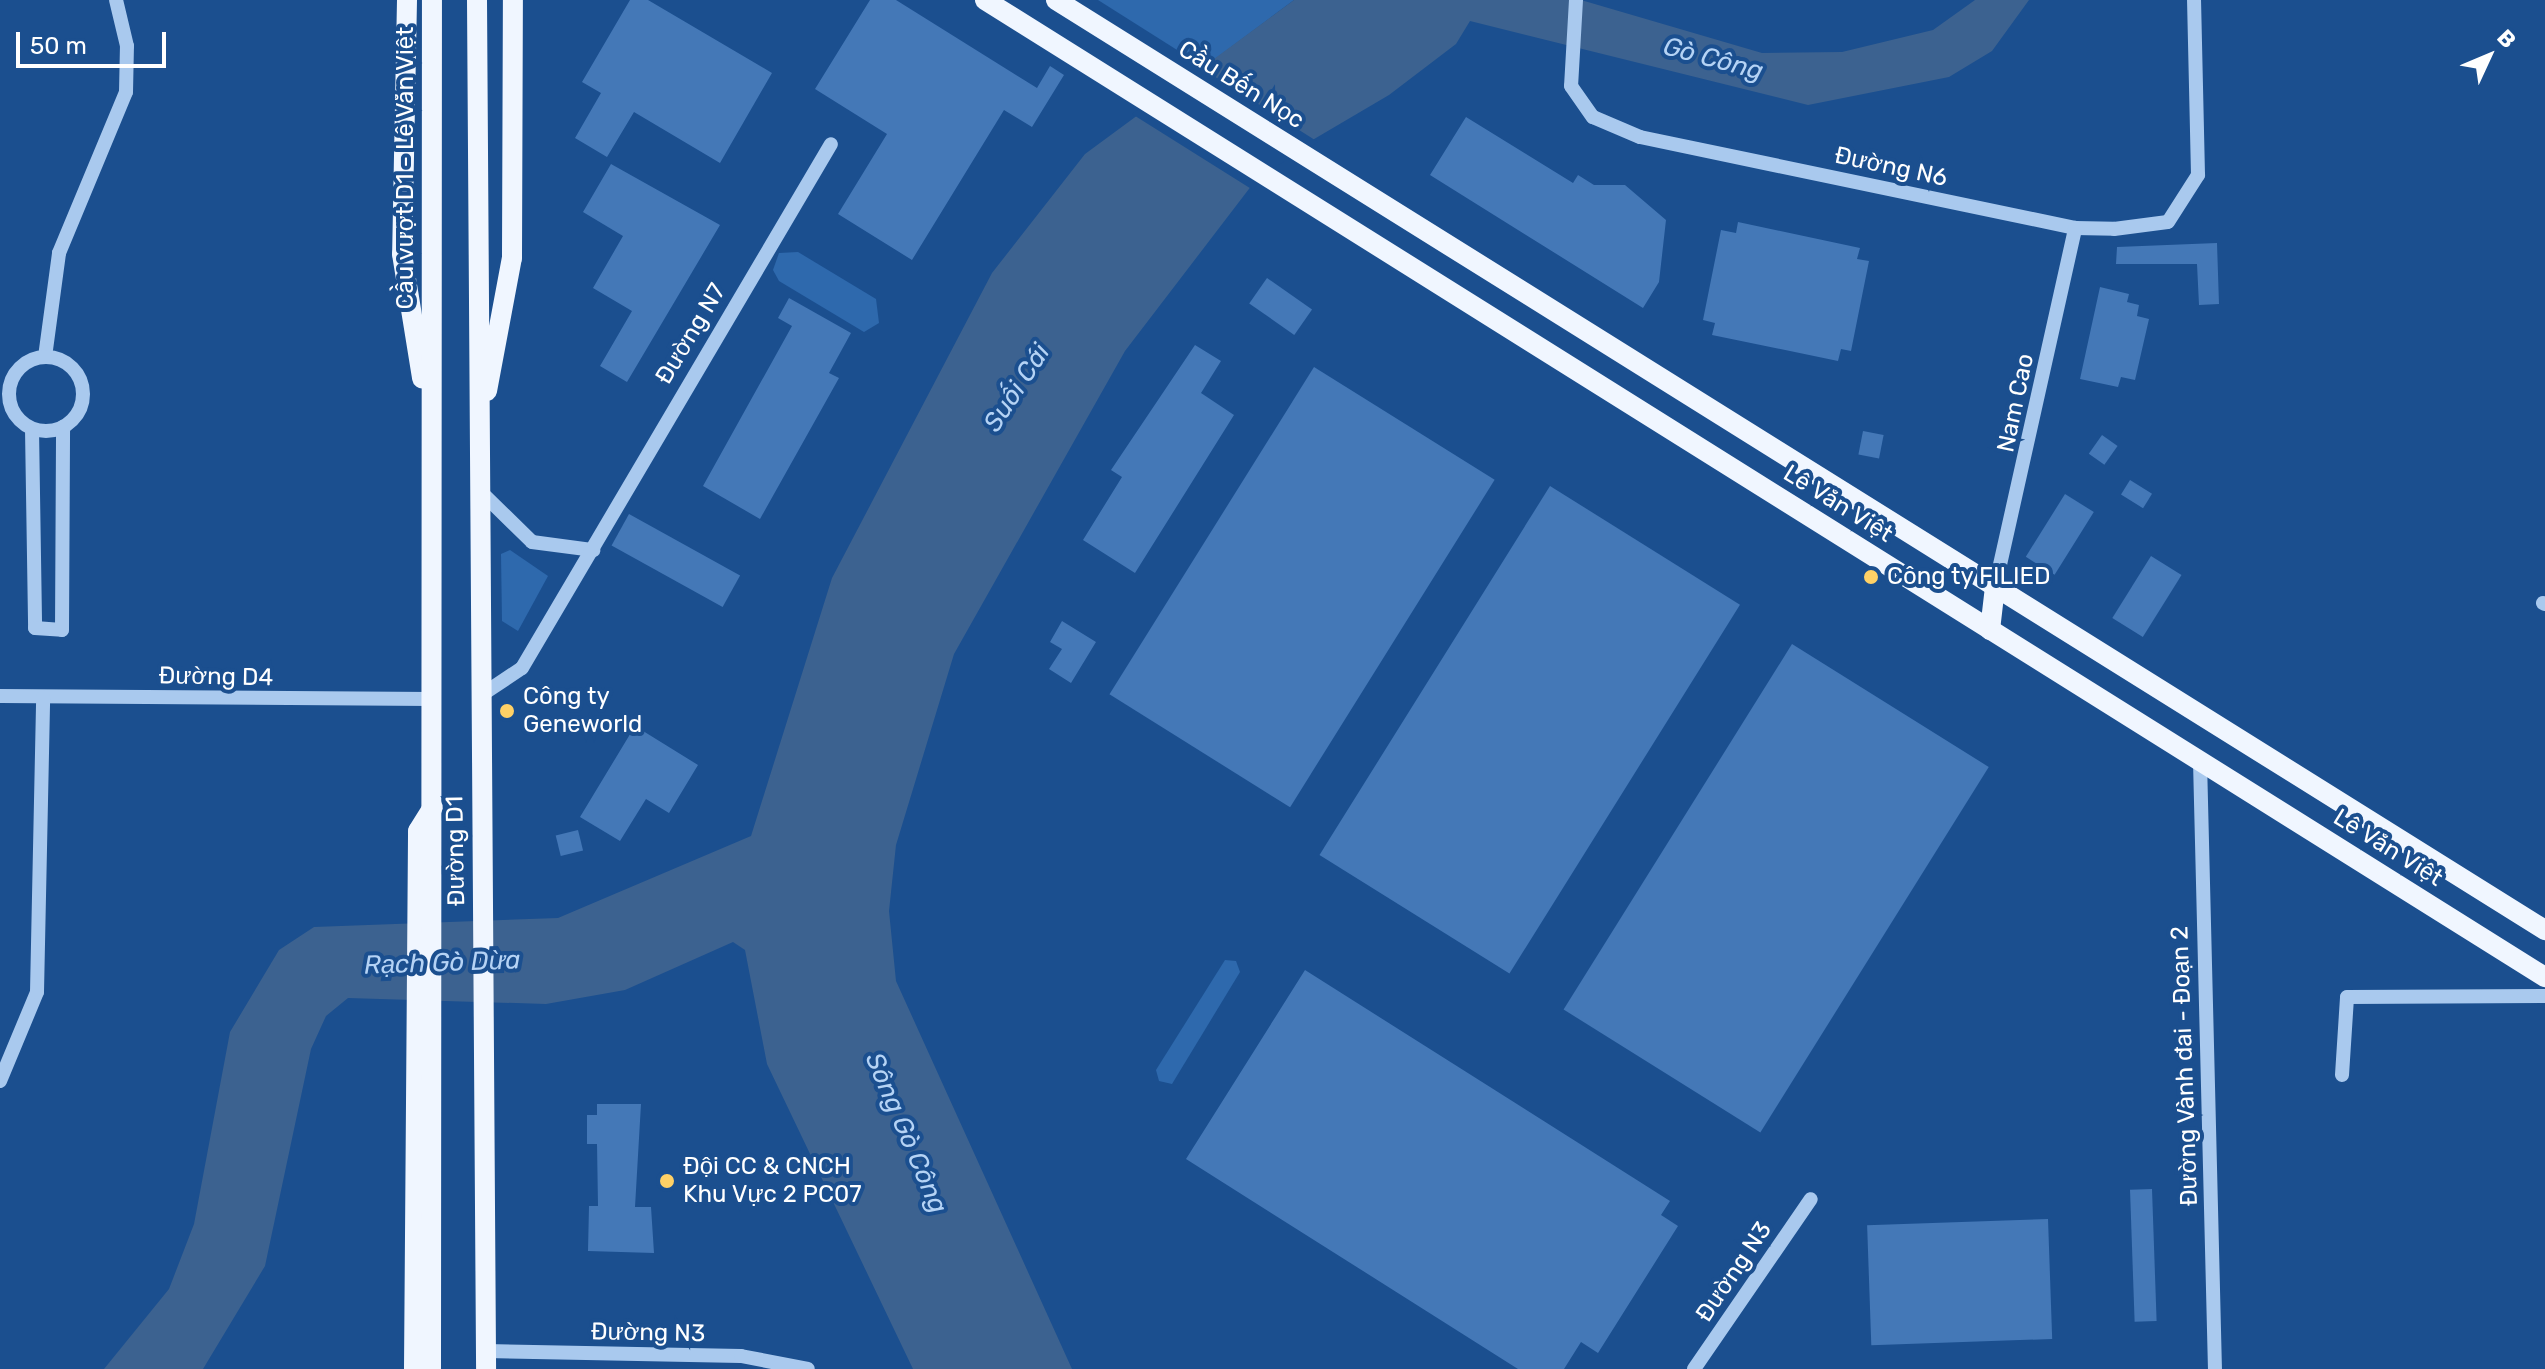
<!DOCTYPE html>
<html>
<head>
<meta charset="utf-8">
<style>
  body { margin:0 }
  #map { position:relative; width:2545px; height:1369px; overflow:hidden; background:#1b4f8f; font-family:Rubik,sans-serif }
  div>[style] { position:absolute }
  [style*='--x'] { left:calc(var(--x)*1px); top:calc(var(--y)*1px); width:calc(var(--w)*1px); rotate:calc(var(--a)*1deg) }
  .green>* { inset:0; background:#2e69ad }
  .water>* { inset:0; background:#3c6290 }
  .pier>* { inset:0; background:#1b4f8f }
  .building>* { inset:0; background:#4478b7; transform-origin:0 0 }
  .minor>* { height:14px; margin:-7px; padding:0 7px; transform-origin:7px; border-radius:7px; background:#a9c9ee }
  .minor>.ring { margin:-7px; padding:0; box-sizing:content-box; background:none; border:14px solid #a9c9ee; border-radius:50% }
  .major>* { height:20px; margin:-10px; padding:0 10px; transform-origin:10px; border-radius:10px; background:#f0f6ff }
  .dots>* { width:22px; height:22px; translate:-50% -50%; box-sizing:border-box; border:4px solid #1b4f8f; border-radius:50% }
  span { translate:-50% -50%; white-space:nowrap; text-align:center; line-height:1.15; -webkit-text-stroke:8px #1b4f8f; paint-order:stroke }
  .street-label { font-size:24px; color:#fff }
  .poi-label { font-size:24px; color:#fff }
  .left { translate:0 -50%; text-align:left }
  .water-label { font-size:26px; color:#b5d3f5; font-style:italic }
  .north { position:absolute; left:2449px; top:16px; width:80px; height:80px; -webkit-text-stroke:6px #1b4f8f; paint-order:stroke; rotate:46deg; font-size:22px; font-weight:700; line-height:32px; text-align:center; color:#fff }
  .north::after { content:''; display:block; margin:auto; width:28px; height:36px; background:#fff; clip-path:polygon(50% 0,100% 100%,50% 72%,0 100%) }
  .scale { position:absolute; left:16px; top:32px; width:150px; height:36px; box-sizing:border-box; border:4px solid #fff; border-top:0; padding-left:10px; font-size:24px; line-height:28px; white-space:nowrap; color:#fff; -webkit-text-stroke:6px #1b4f8f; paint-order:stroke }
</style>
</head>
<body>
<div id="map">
  <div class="green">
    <i style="clip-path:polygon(1098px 0,1294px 0,1204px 67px)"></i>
    <i style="clip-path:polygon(798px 252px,876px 299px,879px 323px,864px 332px,779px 281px,773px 270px,779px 253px)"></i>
    <i style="clip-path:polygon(510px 550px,548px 576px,518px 631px,502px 621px,501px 554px)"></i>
    <i style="clip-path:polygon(1225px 960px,1236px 961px,1240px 972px,1172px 1084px,1159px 1081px,1156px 1070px)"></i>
  </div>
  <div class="water">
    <i style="clip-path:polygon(1294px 0,1581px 0,1762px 53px,1842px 52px,1933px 30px,1975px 0,2029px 0,1992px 51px,1949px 77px,1808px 105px,1470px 21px,1456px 44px,1389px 95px,1265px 168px,1125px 351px,954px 654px,896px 845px,889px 911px,896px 981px,1072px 1369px,913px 1369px,767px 1064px,745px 950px,733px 942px,625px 990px,546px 1004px,348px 998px,326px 1016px,311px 1049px,265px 1266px,203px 1369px,104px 1369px,169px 1289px,194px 1224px,230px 1032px,279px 950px,314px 927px,558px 918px,751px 836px,832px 578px,992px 273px,1085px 154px)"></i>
  </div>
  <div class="pier">
    <i style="clip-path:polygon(1198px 66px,1318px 142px,1268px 171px,1253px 190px,1132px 114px)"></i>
  </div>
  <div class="building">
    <i style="clip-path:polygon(630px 0,648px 0,772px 73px,720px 163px,634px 112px,607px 157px,575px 138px,601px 93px,582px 82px)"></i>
    <i style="clip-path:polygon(870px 0,896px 0,1037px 88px,1050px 66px,1064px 75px,1032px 127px,1004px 110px,912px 260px,838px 214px,887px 134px,815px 89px)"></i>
    <i style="clip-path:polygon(1466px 117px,1573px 183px,1578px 175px,1594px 185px,1625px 185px,1666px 220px,1659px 282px,1643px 308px,1430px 175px)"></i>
    <i style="clip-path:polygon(611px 164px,720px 225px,627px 382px,600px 366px,632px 311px,593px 288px,623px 236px,583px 212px)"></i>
    <i style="clip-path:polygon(1738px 222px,1860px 248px,1857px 259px,1869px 261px,1851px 351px,1841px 349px,1838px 361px,1712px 335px,1715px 323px,1703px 320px,1721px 230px,1736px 233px)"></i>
    <i style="clip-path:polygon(2217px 243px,2219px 304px,2199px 305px,2197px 264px,2116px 264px,2117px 247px)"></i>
    <i style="left:1267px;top:278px;width:55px;height:31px;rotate:35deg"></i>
    <i style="clip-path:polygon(2100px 287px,2129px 294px,2127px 302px,2139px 305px,2137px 316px,2149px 319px,2135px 380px,2121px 377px,2118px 387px,2080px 379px)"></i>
    <i style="clip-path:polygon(789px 298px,851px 333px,829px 373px,839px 378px,760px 519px,703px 486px,792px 326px,778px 318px)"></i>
    <i style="clip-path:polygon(1195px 345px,1221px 361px,1201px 393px,1234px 415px,1135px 573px,1083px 540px,1122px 477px,1111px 470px)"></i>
    <i style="left:1314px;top:367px;width:213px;height:386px;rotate:32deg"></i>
    <i style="left:1863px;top:431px;width:21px;height:24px;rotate:11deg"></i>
    <i style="left:2102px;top:435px;width:19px;height:23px;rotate:35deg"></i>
    <i style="left:2130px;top:480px;width:26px;height:17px;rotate:32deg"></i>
    <i style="left:1550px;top:486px;width:224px;height:435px;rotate:32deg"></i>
    <i style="left:2065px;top:494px;width:34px;height:74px;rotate:32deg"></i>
    <i style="left:629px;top:514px;width:127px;height:36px;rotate:29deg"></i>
    <i style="left:2151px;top:556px;width:36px;height:73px;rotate:32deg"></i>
    <i style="clip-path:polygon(1062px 621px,1096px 642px,1071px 683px,1049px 669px,1062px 649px,1050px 642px)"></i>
    <i style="left:1792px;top:644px;width:232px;height:431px;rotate:32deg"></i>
    <i style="clip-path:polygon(635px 726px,698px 765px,669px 813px,646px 799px,620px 841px,580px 817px)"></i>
    <i style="left:578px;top:830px;width:21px;height:23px;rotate:76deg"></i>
    <i style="clip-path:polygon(1305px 970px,1670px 1201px,1661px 1215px,1678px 1226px,1598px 1353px,1581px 1342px,1564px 1369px,1518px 1369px,1186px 1159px)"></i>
    <i style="clip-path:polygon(597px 1104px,641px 1104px,635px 1207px,651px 1207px,654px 1253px,588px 1251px,589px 1206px,598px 1206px,597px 1144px,587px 1144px,587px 1115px,597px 1115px)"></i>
    <i style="left:2152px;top:1189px;width:132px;height:22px;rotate:88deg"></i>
    <i style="left:2048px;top:1219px;width:120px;height:181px;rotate:88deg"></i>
  </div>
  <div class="minor">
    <i style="--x:1576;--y:0;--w:86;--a:93.3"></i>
    <i style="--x:1571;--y:86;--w:38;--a:55"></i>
    <i style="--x:1593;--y:117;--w:51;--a:23.1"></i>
    <i style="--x:1640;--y:137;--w:444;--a:11.8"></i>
    <i style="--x:2075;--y:228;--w:39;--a:1"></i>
    <i style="--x:2114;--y:229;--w:54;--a:-7.4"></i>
    <i style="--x:2168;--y:222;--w:56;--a:-57.4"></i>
    <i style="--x:2198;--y:175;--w:175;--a:-91.3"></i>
    <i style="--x:45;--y:357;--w:105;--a:-82.3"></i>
    <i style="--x:59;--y:253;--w:174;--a:-67.4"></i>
    <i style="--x:126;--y:92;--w:46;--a:-88.8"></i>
    <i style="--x:127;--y:46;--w:47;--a:-103.4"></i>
    <i class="ring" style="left:9px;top:357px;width:60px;height:60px"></i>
    <i style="--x:32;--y:429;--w:199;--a:89.1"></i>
    <i style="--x:35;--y:628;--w:27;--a:4"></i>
    <i style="--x:62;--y:630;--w:203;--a:-89.7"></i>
    <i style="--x:480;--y:491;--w:73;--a:44.4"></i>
    <i style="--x:532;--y:542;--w:62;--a:7.5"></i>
    <i style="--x:1995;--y:587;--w:368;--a:-77.4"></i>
    <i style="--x:2543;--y:603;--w:2;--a:27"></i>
    <i style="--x:0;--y:696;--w:431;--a:0.4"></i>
    <i style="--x:480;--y:696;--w:50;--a:-33.7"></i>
    <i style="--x:522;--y:668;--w:608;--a:-59.47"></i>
    <i style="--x:2200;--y:761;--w:608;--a:88.59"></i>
    <i style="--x:2342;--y:1075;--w:78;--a:-86.3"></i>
    <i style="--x:2347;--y:997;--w:198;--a:-0.3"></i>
    <i style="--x:0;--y:1081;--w:96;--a:-67.4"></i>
    <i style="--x:37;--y:992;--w:295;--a:-88.8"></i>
    <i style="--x:486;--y:1351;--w:255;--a:1.1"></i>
    <i style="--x:741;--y:1356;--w:68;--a:11"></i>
    <i style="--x:1694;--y:1369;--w:206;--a:-55.5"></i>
  </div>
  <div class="major">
    <i style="--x:407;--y:0;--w:254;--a:91.1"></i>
    <i style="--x:402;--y:254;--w:126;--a:80.8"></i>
    <i style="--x:477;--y:0;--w:1369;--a:89.62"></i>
    <i style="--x:985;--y:0;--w:1841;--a:32.06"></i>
    <i style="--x:1056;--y:0;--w:1756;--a:31.99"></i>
    <i style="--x:487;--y:391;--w:135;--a:-79.4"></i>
    <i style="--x:512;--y:258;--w:258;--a:-89.8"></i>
    <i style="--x:1990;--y:630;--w:43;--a:-83.4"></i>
    <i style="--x:414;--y:1369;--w:538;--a:-89.57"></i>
    <i style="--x:418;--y:831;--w:28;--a:-58"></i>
    <i style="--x:431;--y:1369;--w:1369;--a:-89.96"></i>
  </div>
  <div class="dots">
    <i style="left:1871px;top:577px;background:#ffd166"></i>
    <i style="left:507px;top:711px;background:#ffd166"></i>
    <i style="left:667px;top:1181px;background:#ffd166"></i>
  </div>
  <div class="street-label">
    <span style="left:1241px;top:85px;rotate:32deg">Cầu Bến Nọc</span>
    <span style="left:1891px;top:167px;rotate:12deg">Đường N6</span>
    <span style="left:406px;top:168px;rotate:-90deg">Cầu vượt D1 - Lê Văn Việt</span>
    <span style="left:691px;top:334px;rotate:-59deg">Đường N7</span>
    <span style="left:2016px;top:403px;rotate:-78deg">Nam Cao</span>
    <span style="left:1838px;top:504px;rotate:32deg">Lê Văn Việt</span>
    <span style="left:216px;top:677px;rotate:1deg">Đường D4</span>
    <span style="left:2388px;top:848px;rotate:32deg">Lê Văn Việt</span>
    <span style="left:456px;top:851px;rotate:-91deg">Đường D1</span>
    <span style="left:2185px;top:1066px;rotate:-92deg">Đường Vành đai - Đoạn 2</span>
    <span style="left:1734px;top:1272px;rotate:-56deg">Đường N3</span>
    <span style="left:648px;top:1333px;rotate:1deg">Đường N3</span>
  </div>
  <div class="poi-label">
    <span class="left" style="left:1887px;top:577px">Công ty FILIED</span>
    <span class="left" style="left:523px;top:711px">Công ty<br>Geneworld</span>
    <span class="left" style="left:683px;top:1181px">Đội CC &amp; CNCH<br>Khu Vực 2 PC07</span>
  </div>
  <div class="water-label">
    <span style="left:1713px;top:59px;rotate:15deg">Gò Công</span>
    <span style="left:1017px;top:388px;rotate:-57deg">Suối Cái</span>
    <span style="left:442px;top:963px;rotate:-2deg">Rạch Gò Dừa</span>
    <span style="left:906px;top:1133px;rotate:67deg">Sông Gò Công</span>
  </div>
  <div class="north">B</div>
  <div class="scale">50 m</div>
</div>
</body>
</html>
